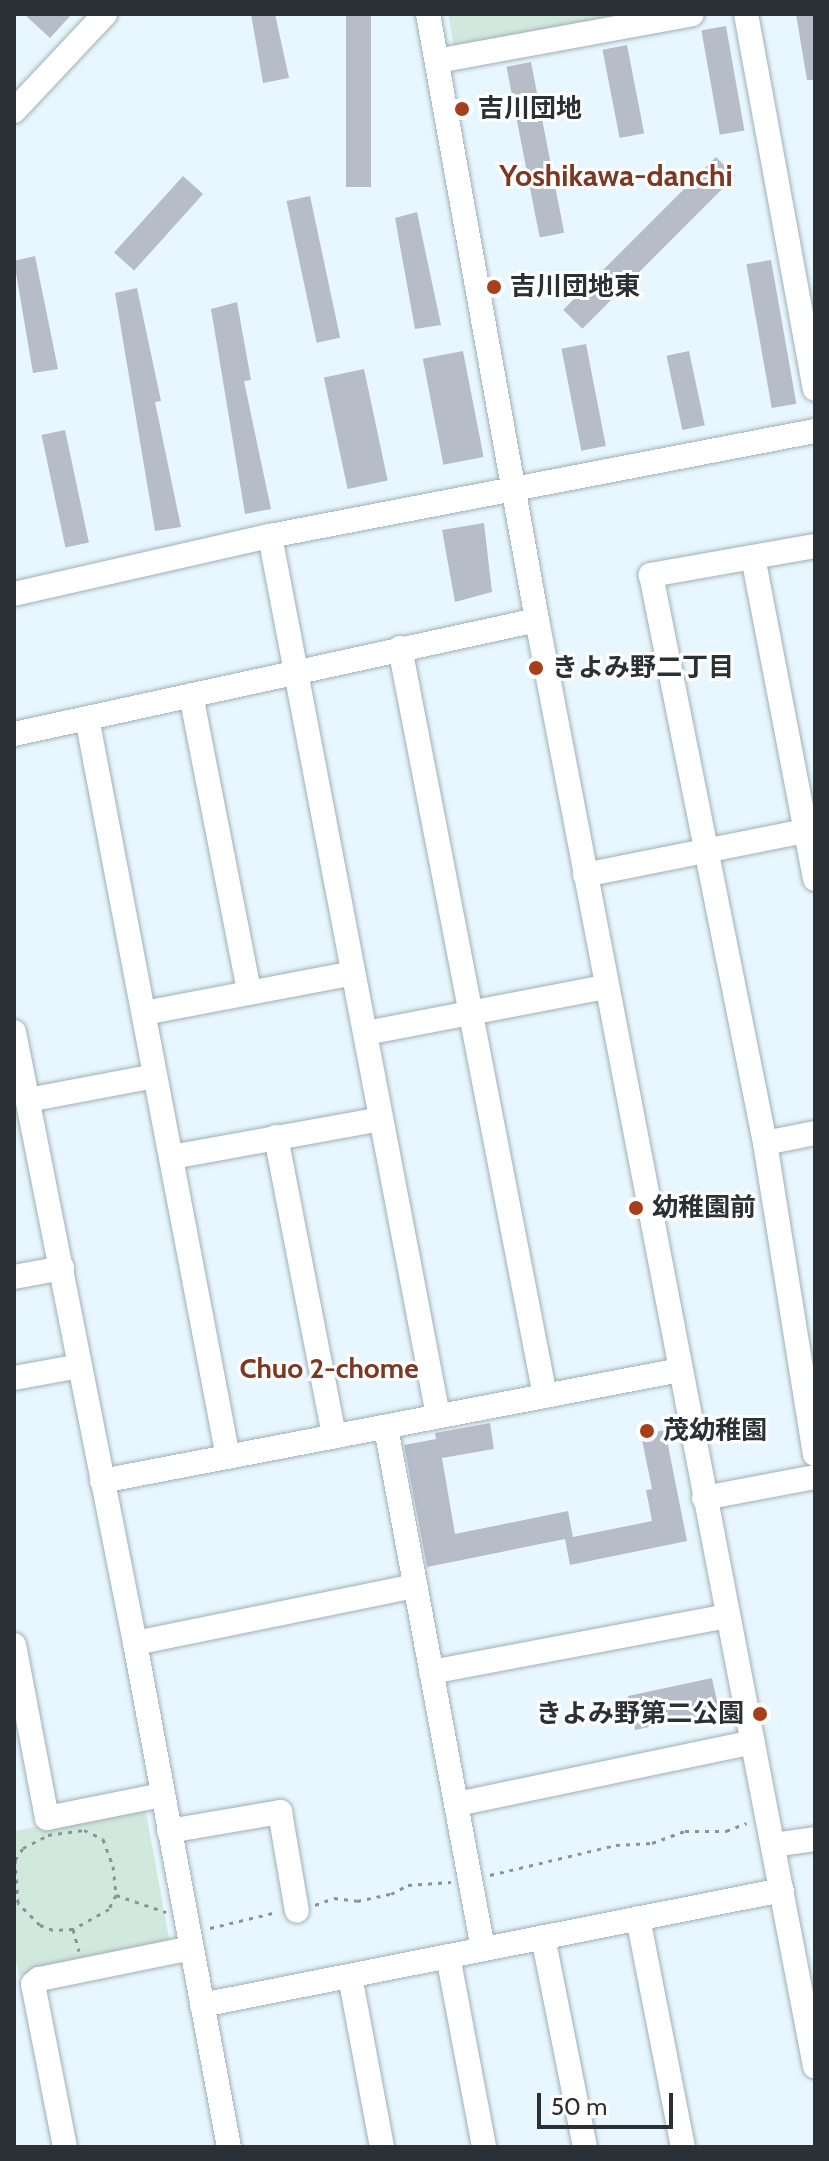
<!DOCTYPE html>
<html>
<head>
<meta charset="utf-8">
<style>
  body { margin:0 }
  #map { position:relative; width:829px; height:2161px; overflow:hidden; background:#e8f7ff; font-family:Cabin,"Noto Sans JP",sans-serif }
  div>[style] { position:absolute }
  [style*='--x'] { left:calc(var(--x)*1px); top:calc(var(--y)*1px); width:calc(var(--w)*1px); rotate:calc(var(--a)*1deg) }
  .green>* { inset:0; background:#d1e9dd }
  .building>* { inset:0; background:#b6bdc9; transform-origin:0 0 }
  .path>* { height:3px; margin-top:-1.5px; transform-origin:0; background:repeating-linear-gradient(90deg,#899499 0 4px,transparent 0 10px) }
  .roads { filter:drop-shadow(0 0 2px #a1afb6) drop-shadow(0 0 2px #a1afb6) }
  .minor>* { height:24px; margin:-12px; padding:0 12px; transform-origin:12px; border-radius:12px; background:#fff }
  .dots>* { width:22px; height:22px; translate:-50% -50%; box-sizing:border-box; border:4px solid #fff; border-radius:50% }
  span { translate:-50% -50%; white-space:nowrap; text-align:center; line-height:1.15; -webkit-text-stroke:6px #fff; paint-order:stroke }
  .poi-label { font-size:26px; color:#2a3033; font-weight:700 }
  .left { translate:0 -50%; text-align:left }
  .right { translate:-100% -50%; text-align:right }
  .neighbourhood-label { font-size:28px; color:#7c3822; font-weight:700 }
  .quarter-label { font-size:30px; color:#7c3822; font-weight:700 }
  .frame { position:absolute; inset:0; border:16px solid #2a3033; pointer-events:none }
  .scale { position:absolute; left:537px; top:2093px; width:136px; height:36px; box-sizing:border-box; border:4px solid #2a3033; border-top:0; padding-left:10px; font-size:24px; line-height:28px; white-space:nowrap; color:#2a3033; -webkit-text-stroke:6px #fff; paint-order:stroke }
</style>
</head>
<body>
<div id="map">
  <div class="green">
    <i style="clip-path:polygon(448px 14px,659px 14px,455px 52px)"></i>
    <i style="clip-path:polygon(145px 1807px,170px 1944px,19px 1976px,14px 1950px,14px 1831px)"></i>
  </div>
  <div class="building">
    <i style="clip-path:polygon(24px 14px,72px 14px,50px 38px)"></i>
    <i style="clip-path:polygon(251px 14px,275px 14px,289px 78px,263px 83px)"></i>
    <i style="left:346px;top:14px;width:25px;height:173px"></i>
    <i style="clip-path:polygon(796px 14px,815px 14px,815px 80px,807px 80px)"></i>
    <i style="left:726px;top:26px;width:106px;height:25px;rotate:80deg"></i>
    <i style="left:627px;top:45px;width:90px;height:25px;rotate:79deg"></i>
    <i style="left:531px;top:62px;width:174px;height:25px;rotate:79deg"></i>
    <i style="left:716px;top:157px;width:27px;height:216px;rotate:45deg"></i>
    <i style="left:183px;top:176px;width:27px;height:103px;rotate:42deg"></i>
    <i style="left:310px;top:196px;width:145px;height:24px;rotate:78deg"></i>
    <i style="clip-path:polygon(417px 212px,441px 325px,415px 329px,395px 218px)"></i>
    <i style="clip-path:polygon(35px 256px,58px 369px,33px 373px,14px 261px)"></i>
    <i style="left:771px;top:260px;width:146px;height:25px;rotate:80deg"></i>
    <i style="clip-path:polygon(137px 288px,161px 401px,155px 402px,181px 527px,155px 531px,115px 293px)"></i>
    <i style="clip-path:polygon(237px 302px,251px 380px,244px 381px,271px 509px,245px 514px,211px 309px)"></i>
    <i style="left:586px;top:344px;width:104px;height:25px;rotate:79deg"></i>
    <i style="left:463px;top:351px;width:108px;height:41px;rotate:79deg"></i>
    <i style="left:689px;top:351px;width:76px;height:23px;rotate:78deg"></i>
    <i style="left:364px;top:369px;width:114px;height:41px;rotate:78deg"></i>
    <i style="left:65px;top:430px;width:115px;height:24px;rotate:78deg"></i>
    <i style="clip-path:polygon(484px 523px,492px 592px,455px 602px,442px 530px)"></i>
    <i style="clip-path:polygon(490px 1423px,494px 1449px,442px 1458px,455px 1534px,568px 1511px,573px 1537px,652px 1521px,646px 1490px,652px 1489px,641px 1435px,665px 1430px,687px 1541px,570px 1565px,565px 1539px,427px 1567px,404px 1445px,436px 1439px,435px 1433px)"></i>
    <i style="left:712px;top:1678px;width:35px;height:86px;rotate:78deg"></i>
  </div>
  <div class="path">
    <i style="--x:84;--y:1830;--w:21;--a:25"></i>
    <i style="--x:103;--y:1839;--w:29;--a:70"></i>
    <i style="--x:113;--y:1866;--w:29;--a:84"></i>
    <i style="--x:116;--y:1895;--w:16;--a:117"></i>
    <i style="--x:109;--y:1909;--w:41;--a:150.9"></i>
    <i style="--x:73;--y:1929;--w:20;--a:177"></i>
    <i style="--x:53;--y:1930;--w:14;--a:-159"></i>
    <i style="--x:40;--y:1925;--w:31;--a:-135"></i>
    <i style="--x:18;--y:1903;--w:43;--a:-94"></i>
    <i style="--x:15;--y:1860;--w:14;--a:-56"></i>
    <i style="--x:23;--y:1848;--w:28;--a:-27"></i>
    <i style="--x:48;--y:1835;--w:36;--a:-8"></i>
    <i style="--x:490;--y:1875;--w:130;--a:-13.4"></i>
    <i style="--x:616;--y:1845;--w:36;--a:-3"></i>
    <i style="--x:652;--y:1843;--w:35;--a:-20"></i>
    <i style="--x:685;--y:1831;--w:41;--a:0"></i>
    <i style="--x:726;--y:1831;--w:22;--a:-21"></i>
    <i style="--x:116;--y:1895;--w:53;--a:18.8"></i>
    <i style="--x:315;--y:1905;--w:20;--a:-20"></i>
    <i style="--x:334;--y:1898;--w:23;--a:7"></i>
    <i style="--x:357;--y:1901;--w:35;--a:-12"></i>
    <i style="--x:391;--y:1894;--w:19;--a:-28"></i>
    <i style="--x:408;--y:1885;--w:43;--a:-4"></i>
    <i style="--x:210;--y:1928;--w:69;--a:-13.4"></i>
    <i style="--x:73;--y:1929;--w:23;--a:75"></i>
  </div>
  <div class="roads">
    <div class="minor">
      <i style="--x:428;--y:14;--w:616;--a:79.8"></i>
      <i style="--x:537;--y:620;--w:1473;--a:79.12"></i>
      <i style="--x:746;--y:14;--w:381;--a:79.6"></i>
      <i style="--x:437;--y:61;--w:259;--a:-10.4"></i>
      <i style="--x:14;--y:111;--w:133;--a:-46.8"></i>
      <i style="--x:270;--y:536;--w:896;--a:79.19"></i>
      <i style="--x:815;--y:546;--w:167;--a:170"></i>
      <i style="--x:651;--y:575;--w:579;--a:78.65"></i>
      <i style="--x:765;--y:1143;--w:315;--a:80.9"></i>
      <i style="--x:753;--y:557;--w:328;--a:79.1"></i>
      <i style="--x:14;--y:594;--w:262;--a:-12.8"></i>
      <i style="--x:270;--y:536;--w:555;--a:-10.91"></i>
      <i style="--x:400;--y:648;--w:762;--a:79.03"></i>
      <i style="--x:191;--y:695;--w:303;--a:78.9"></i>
      <i style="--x:87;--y:718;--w:752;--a:79.2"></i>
      <i style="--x:14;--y:734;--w:535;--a:-12.3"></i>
      <i style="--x:585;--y:875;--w:235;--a:-11.3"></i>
      <i style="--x:144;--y:1013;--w:213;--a:-10.8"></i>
      <i style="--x:14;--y:1032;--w:623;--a:78.8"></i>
      <i style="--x:135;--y:1643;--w:513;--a:79.44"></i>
      <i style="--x:366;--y:1033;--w:244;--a:-10.9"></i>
      <i style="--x:28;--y:1100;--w:129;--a:-10.7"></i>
      <i style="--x:276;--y:1137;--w:305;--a:79"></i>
      <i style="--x:765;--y:1143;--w:51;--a:-11.3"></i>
      <i style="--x:172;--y:1157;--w:212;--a:-10.3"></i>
      <i style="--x:14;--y:1277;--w:49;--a:-10.6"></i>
      <i style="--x:14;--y:1378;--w:67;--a:-10.3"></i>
      <i style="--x:386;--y:1428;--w:530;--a:79.45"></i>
      <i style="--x:102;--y:1481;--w:589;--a:-10.87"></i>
      <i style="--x:704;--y:1498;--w:113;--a:-10.7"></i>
      <i style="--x:135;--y:1643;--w:286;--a:-11.5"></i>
      <i style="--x:14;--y:1645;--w:176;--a:79.2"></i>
      <i style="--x:47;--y:1818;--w:117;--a:-11.3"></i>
      <i style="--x:431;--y:1672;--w:302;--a:-10.7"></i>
      <i style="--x:457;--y:1804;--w:302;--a:-11.8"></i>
      <i style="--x:169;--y:1831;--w:113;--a:-9.7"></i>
      <i style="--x:280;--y:1812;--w:100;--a:80.3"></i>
      <i style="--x:773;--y:1845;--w:42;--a:-8.1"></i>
      <i style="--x:638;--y:1918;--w:233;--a:78.9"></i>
      <i style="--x:543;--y:1937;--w:214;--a:78.7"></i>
      <i style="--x:448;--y:1956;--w:194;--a:79.3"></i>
      <i style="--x:350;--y:1976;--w:174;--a:79.4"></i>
      <i style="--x:202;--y:2005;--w:591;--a:-11.21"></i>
      <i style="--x:65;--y:2147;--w:166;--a:-101.1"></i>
      <i style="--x:33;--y:1984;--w:8;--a:-40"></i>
      <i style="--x:39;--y:1979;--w:155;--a:-11.5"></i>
    </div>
  </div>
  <div class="dots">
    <i style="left:462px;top:109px;background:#a6401b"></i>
    <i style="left:494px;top:287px;background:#a6401b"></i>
    <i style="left:536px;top:668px;background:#a6401b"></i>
    <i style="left:636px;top:1208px;background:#a6401b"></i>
    <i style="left:647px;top:1431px;background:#a6401b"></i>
    <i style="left:760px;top:1714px;background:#a6401b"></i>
  </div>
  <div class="poi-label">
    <span class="left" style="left:478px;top:109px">吉川団地</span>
    <span class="left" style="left:510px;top:287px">吉川団地東</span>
    <span class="left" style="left:552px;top:668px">きよみ野二丁目</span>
    <span class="left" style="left:652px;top:1208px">幼稚園前</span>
    <span class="left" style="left:663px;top:1431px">茂幼稚園</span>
    <span class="right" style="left:744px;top:1714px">きよみ野第二公園</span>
  </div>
  <div class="neighbourhood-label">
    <span style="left:329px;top:1368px">Chuo 2-chome</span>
  </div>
  <div class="quarter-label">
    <span style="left:616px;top:176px">Yoshikawa-danchi</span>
  </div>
  <div class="frame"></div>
  <div class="scale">50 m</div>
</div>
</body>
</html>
